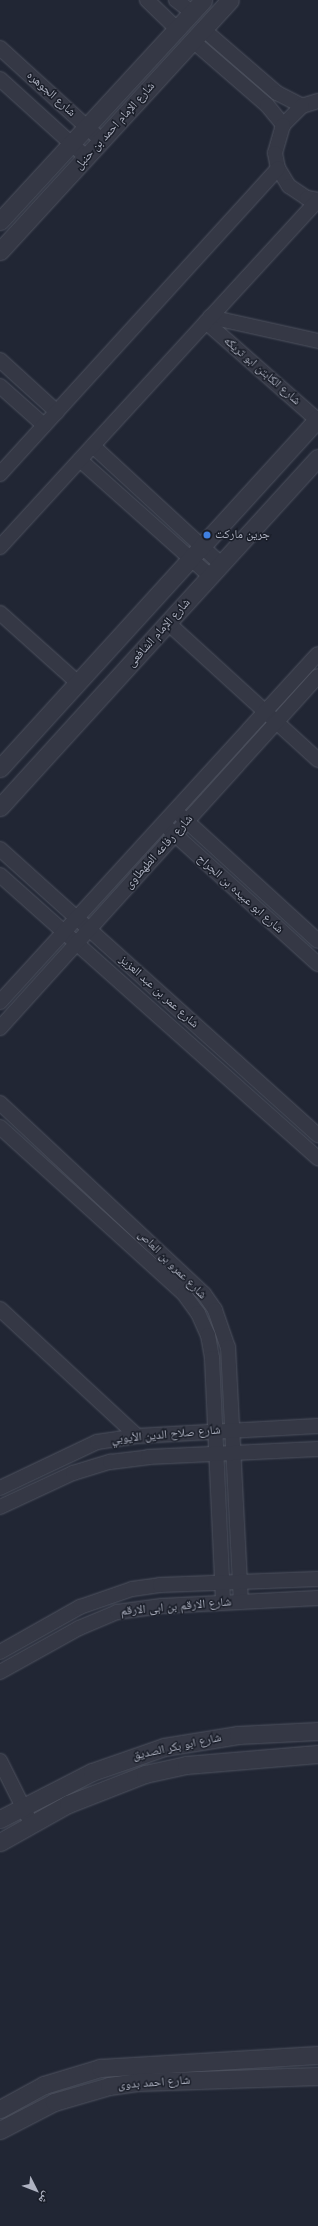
<!DOCTYPE html>
<html>
<head>
<meta charset="utf-8">
<style>
  body { margin:0 }
  #map { position:relative; width:318px; height:2226px; overflow:hidden; background:#212634; font-family:Arial,"Noto Naskh Arabic",sans-serif }
  div>[style] { position:absolute }
  [style*='--x'] { left:calc(var(--x)*1px); top:calc(var(--y)*1px); width:calc(var(--w)*1px); rotate:calc(var(--a)*1deg) }
  .roads { filter:drop-shadow(0 0 1px #4f5360) drop-shadow(0 0 1px #4f5360) }
  .minor>* { height:14px; margin:-7px; padding:0 7px; transform-origin:7px; border-radius:7px; background:#353845 }
  .tertiary>* { height:17px; margin:-8.5px; padding:0 8.5px; transform-origin:8.5px; border-radius:8.5px; background:#353845 }
  .dots>* { width:11px; height:11px; translate:-50% -50%; box-sizing:border-box; border:2px solid #1a1e29; border-radius:50% }
  span { translate:-50% -50%; white-space:nowrap; text-align:center; line-height:1.15; -webkit-text-stroke:3px #1a1e29; paint-order:stroke }
  .street-label { font-size:12px; color:#afb3c2 }
  .poi-label { font-size:12px; color:#afb3c2 }
  .left { translate:0 -50%; text-align:left }
  .north { position:absolute; left:16px; top:2170px; width:40px; height:40px; -webkit-text-stroke:3px #1a1e29; paint-order:stroke; rotate:132deg; font-size:11px; font-weight:700; line-height:16px; text-align:center; color:#afb3c2 }
  .north::after { content:''; display:block; margin:auto; width:14px; height:18px; background:#afb3c2; clip-path:polygon(50% 0,100% 100%,50% 72%,0 100%) }
</style>
</head>
<body>
<div id="map">
  <div class="roads">
    <div class="minor">
      <i style="--x:147;--y:0;--w:42;--a:44"></i>
      <i style="--x:176;--y:0;--w:20;--a:37"></i>
      <i style="--x:203;--y:29;--w:98;--a:40.9"></i>
      <i style="--x:277;--y:93;--w:28;--a:27"></i>
      <i style="--x:193;--y:41;--w:98;--a:40.9"></i>
      <i style="--x:267;--y:105;--w:26;--a:51"></i>
      <i style="--x:0;--y:48;--w:137;--a:42.3"></i>
      <i style="--x:0;--y:79;--w:116;--a:42.2"></i>
      <i style="--x:318;--y:101;--w:17;--a:163"></i>
      <i style="--x:302;--y:106;--w:27;--a:135"></i>
      <i style="--x:283;--y:125;--w:29;--a:106"></i>
      <i style="--x:275;--y:153;--w:15;--a:79"></i>
      <i style="--x:278;--y:168;--w:21;--a:59"></i>
      <i style="--x:289;--y:186;--w:22;--a:34"></i>
      <i style="--x:307;--y:198;--w:11;--a:10"></i>
      <i style="--x:210;--y:317;--w:111;--a:12.5"></i>
      <i style="--x:206;--y:322;--w:148;--a:41.4"></i>
      <i style="--x:0;--y:360;--w:77;--a:42.4"></i>
      <i style="--x:0;--y:386;--w:59;--a:41.6"></i>
      <i style="--x:93;--y:446;--w:174;--a:42.7"></i>
      <i style="--x:80;--y:460;--w:174;--a:41.7"></i>
      <i style="--x:0;--y:474;--w:413;--a:-47.7"></i>
      <i style="--x:0;--y:547;--w:471;--a:-47.5"></i>
      <i style="--x:0;--y:613;--w:105;--a:41.9"></i>
      <i style="--x:168;--y:623;--w:203;--a:42.4"></i>
      <i style="--x:181;--y:816;--w:185;--a:42.4"></i>
      <i style="--x:169;--y:829;--w:201;--a:42.2"></i>
      <i style="--x:0;--y:849;--w:428;--a:42"></i>
      <i style="--x:0;--y:875;--w:426;--a:41.7"></i>
      <i style="--x:0;--y:1002;--w:471;--a:-47.6"></i>
      <i style="--x:0;--y:1028;--w:474;--a:-47.9"></i>
      <i style="--x:0;--y:1103;--w:279;--a:43.1"></i>
      <i style="--x:204;--y:1294;--w:19;--a:55"></i>
      <i style="--x:215;--y:1310;--w:39;--a:71"></i>
      <i style="--x:228;--y:1347;--w:254;--a:87.1"></i>
      <i style="--x:0;--y:1127;--w:248;--a:42.2"></i>
      <i style="--x:184;--y:1294;--w:24;--a:54"></i>
      <i style="--x:198;--y:1313;--w:24;--a:66"></i>
      <i style="--x:208;--y:1335;--w:23;--a:80"></i>
      <i style="--x:212;--y:1358;--w:244;--a:87.4"></i>
      <i style="--x:0;--y:1309;--w:187;--a:42.8"></i>
      <i style="--x:0;--y:1488;--w:107;--a:-25.4"></i>
      <i style="--x:97;--y:1442;--w:40;--a:-8.5"></i>
      <i style="--x:137;--y:1436;--w:181;--a:-3.2"></i>
      <i style="--x:0;--y:1507;--w:81;--a:-25"></i>
      <i style="--x:73;--y:1473;--w:39;--a:-17"></i>
      <i style="--x:110;--y:1462;--w:38;--a:-7"></i>
      <i style="--x:148;--y:1457;--w:170;--a:-2.7"></i>
      <i style="--x:0;--y:1652;--w:92;--a:-29.4"></i>
      <i style="--x:80;--y:1607;--w:55;--a:-19.1"></i>
      <i style="--x:132;--y:1589;--w:28;--a:-8"></i>
      <i style="--x:160;--y:1585;--w:158;--a:-2.2"></i>
      <i style="--x:0;--y:1672;--w:90;--a:-29.1"></i>
      <i style="--x:79;--y:1628;--w:41;--a:-22.8"></i>
      <i style="--x:117;--y:1612;--w:45;--a:-7.6"></i>
      <i style="--x:162;--y:1606;--w:156;--a:-2.9"></i>
      <i style="--x:0;--y:1761;--w:72;--a:63.4"></i>
    </div>
    <div class="tertiary">
      <i style="--x:0;--y:221;--w:300;--a:-47.4"></i>
      <i style="--x:0;--y:251;--w:340;--a:-47.5"></i>
      <i style="--x:0;--y:768;--w:472;--a:-47.7"></i>
      <i style="--x:0;--y:807;--w:472;--a:-47.7"></i>
      <i style="--x:0;--y:1819;--w:103;--a:-27.1"></i>
      <i style="--x:92;--y:1772;--w:76;--a:-19.1"></i>
      <i style="--x:164;--y:1747;--w:75;--a:-9.2"></i>
      <i style="--x:238;--y:1735;--w:80;--a:-2.9"></i>
      <i style="--x:0;--y:1842;--w:78;--a:-29.2"></i>
      <i style="--x:68;--y:1804;--w:83;--a:-21.3"></i>
      <i style="--x:145;--y:1774;--w:42;--a:-12.4"></i>
      <i style="--x:186;--y:1765;--w:132;--a:-4.8"></i>
      <i style="--x:0;--y:2109;--w:50;--a:-28.6"></i>
      <i style="--x:44;--y:2085;--w:59;--a:-16.9"></i>
      <i style="--x:100;--y:2068;--w:218;--a:-3.4"></i>
      <i style="--x:0;--y:2130;--w:61;--a:-27.4"></i>
      <i style="--x:54;--y:2102;--w:57;--a:-16.2"></i>
      <i style="--x:109;--y:2086;--w:28;--a:-8"></i>
      <i style="--x:137;--y:2082;--w:181;--a:-1.9"></i>
    </div>
  </div>
  <div class="dots">
    <i style="left:207px;top:535px;background:#3f7fe0"></i>
  </div>
  <div class="street-label">
    <span style="left:51px;top:94px;rotate:42deg">شارع الجوهره</span>
    <span style="left:115px;top:126px;rotate:-48deg">شارع الإمام احمد بن حنبل</span>
    <span style="left:262px;top:371px;rotate:41deg">شارع الكابتن ابو تريكه</span>
    <span style="left:159px;top:633px;rotate:-48deg">شارع الإمام الشافعى</span>
    <span style="left:159px;top:852px;rotate:-48deg">شارع رفاعه الطهطاوى</span>
    <span style="left:240px;top:894px;rotate:42deg">شارع ابو عبيده بن الجراح</span>
    <span style="left:159px;top:992px;rotate:42deg">شارع عمر بن عبد العزيز</span>
    <span style="left:172px;top:1265px;rotate:45deg">شارع عمرو بن العاص</span>
    <span style="left:166px;top:1435px;rotate:-5deg">شارع صلاح الدين الأيوبي</span>
    <span style="left:176px;top:1607px;rotate:-5deg">شارع الارقم بن ابى الارقم</span>
    <span style="left:177px;top:1747px;rotate:-12deg">شارع ابو بكر الصديق</span>
    <span style="left:154px;top:2083px;rotate:-4deg">شارع احمد بدوى</span>
  </div>
  <div class="poi-label">
    <span class="left" style="left:215px;top:535px">جرين ماركت</span>
  </div>
  <div class="north">ش</div>
</div>
</body>
</html>
